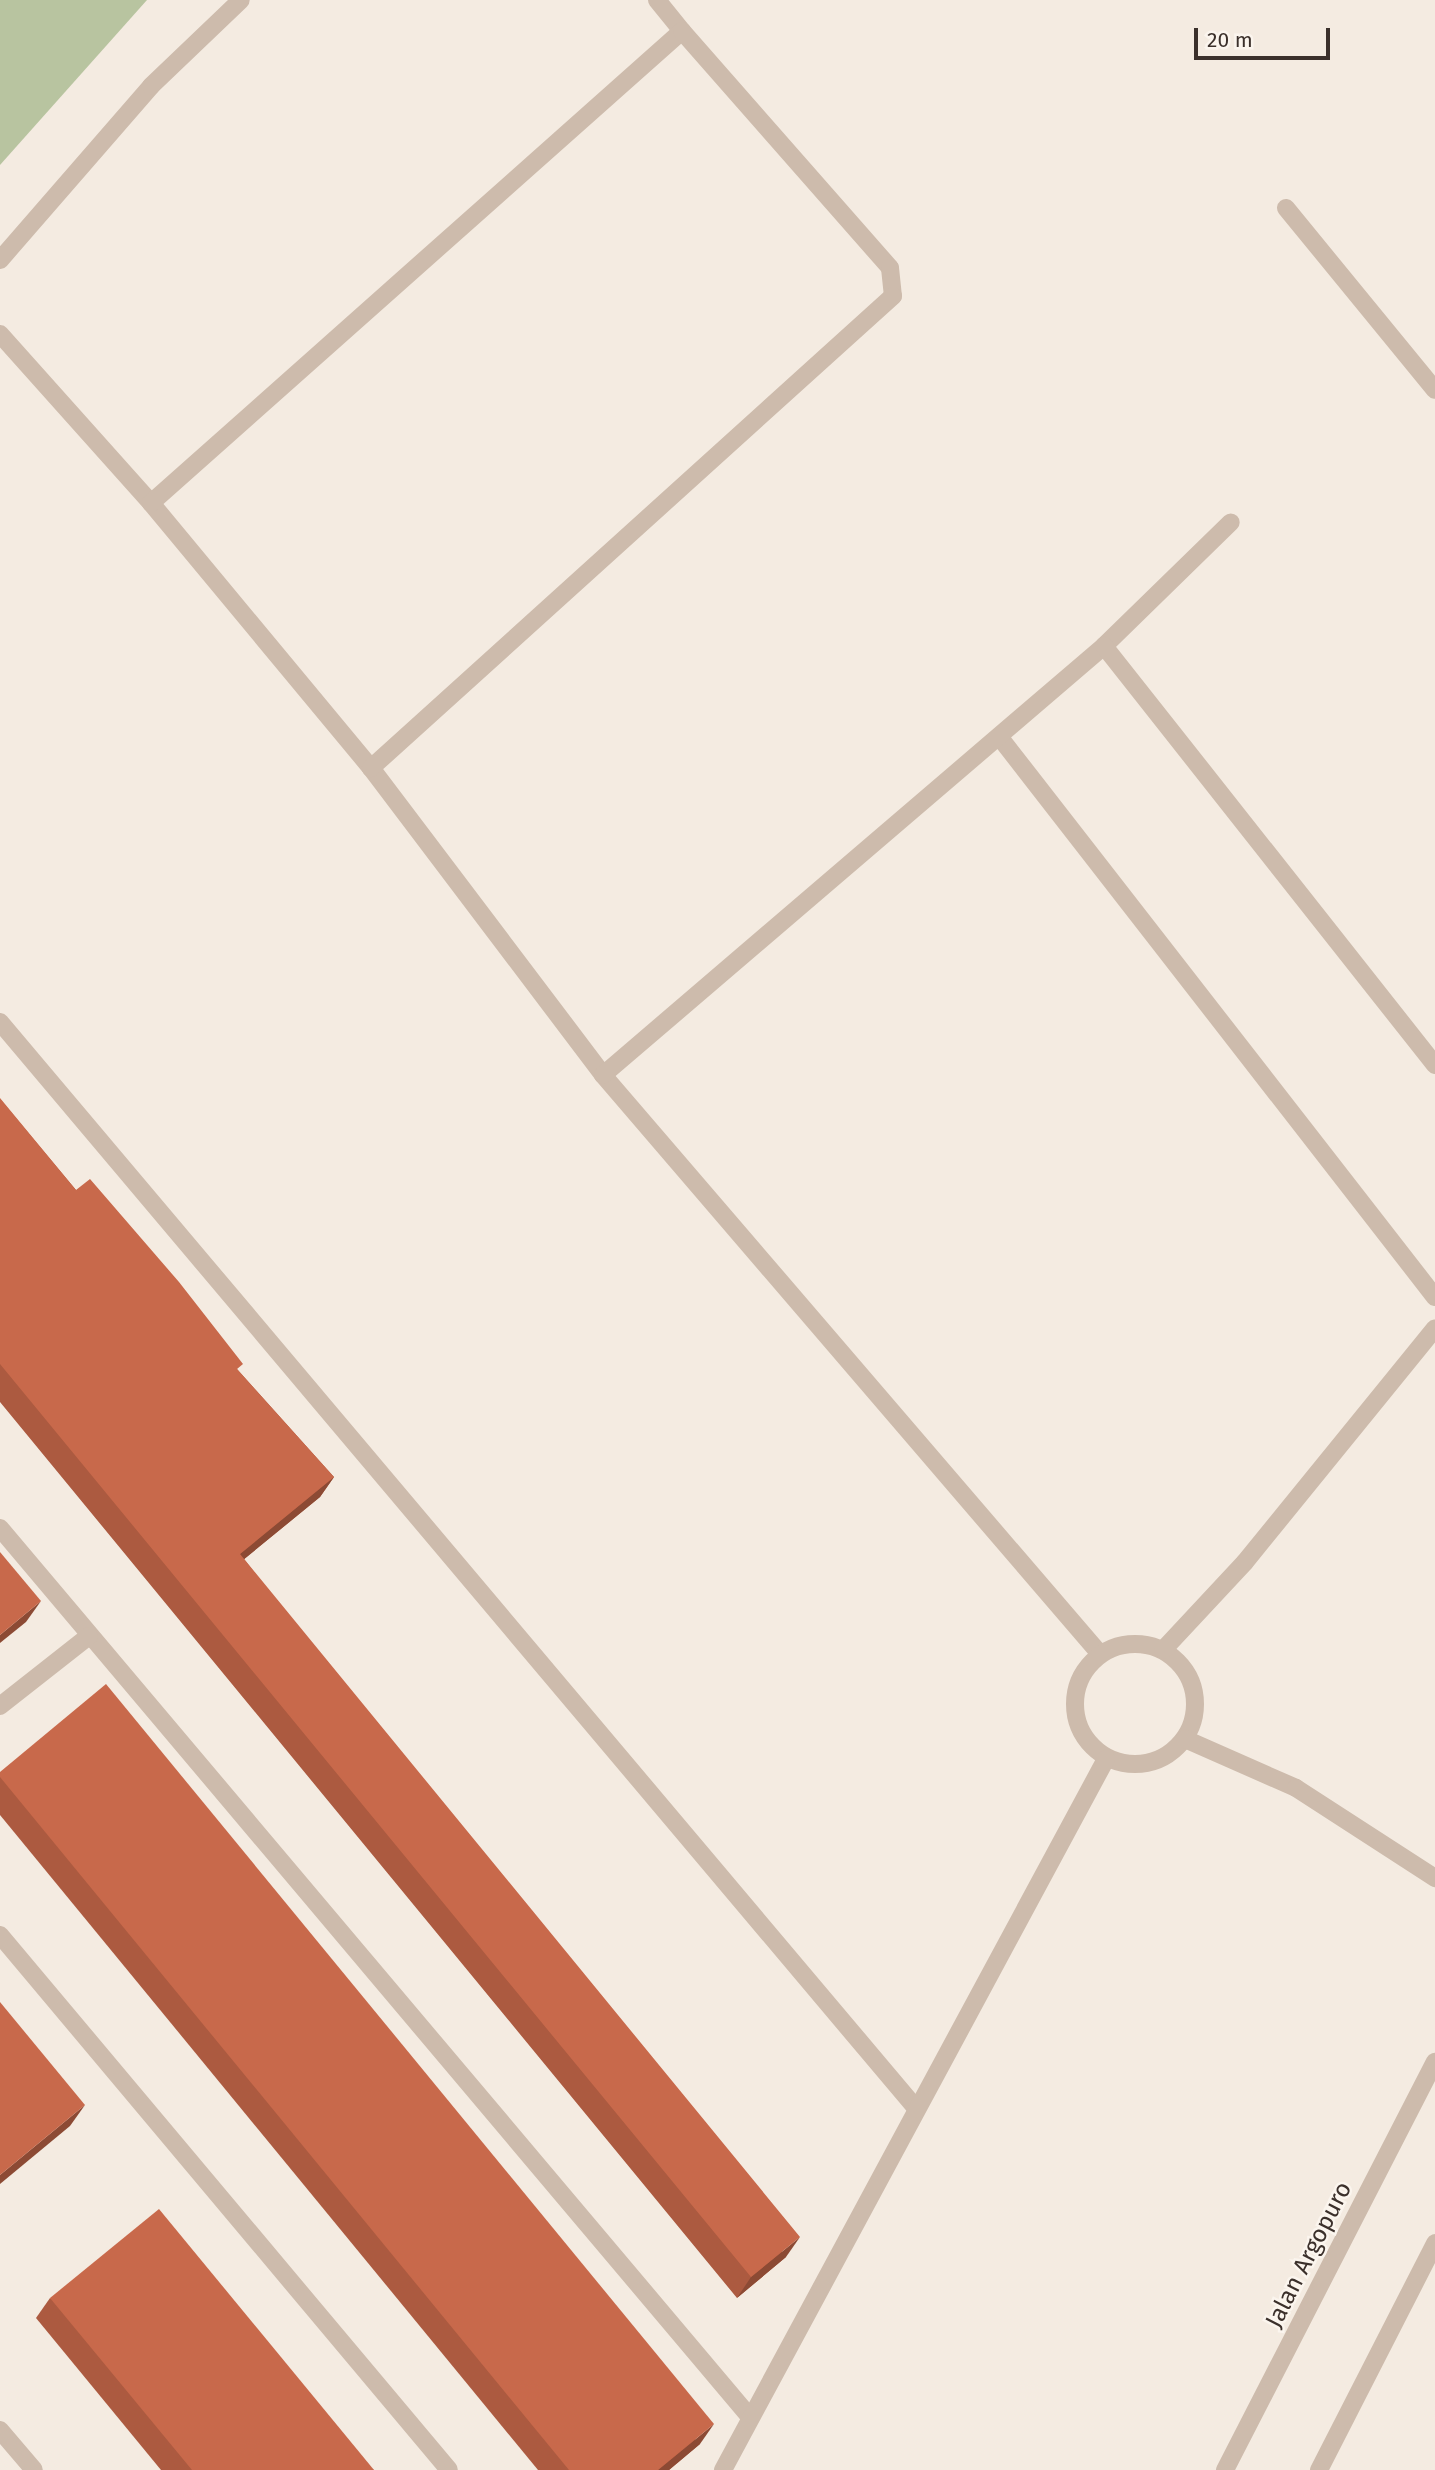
<!DOCTYPE html>
<html>
<head>
<meta charset="utf-8">
<style>
  body { margin:0 }
  #map { position:relative; width:1435px; height:2470px; overflow:hidden; background:#f4ebe1; font-family:"Fira Sans",sans-serif }
  div>[style] { position:absolute }
  [style*='--x'] { left:calc(var(--x)*1px); top:calc(var(--y)*1px); width:calc(var(--w)*1px); rotate:calc(var(--a)*1deg) }
  .green>* { inset:0; background:#b8c4a0 }
  .minor>* { height:18px; margin:-9px; padding:0 9px; transform-origin:9px; border-radius:9px; background:#cdbbac }
  .minor>.ring { margin:-9px; padding:0; box-sizing:content-box; background:none; border:18px solid #cdbbac; border-radius:50% }
  .wall>* { inset:0; background:#ac5a40 }
  .shaded-wall>* { inset:0; background:#8c4a34 }
  .building>* { inset:0; background:#c8694b }
  span { translate:-50% -50%; white-space:nowrap; text-align:center; line-height:1.15; -webkit-text-stroke:5px #fbf5ee; paint-order:stroke }
  .street-label { font-size:24px; color:#3b302b }
  .scale { position:absolute; left:1194px; top:28px; width:136px; height:32px; box-sizing:border-box; border:4px solid #3b302b; border-top:0; padding-left:9px; font-size:21px; line-height:24px; white-space:nowrap; color:#3b302b; -webkit-text-stroke:5px #fbf5ee; paint-order:stroke }
</style>
</head>
<body>
<div id="map">
  <div class="green">
    <i style="clip-path:polygon(0 0,147px 0,0 165px)"></i>
  </div>
  <div class="minor">
    <i style="--x:657;--y:0;--w:40;--a:51"></i>
    <i style="--x:1286;--y:208;--w:235;--a:50.7"></i>
    <i style="--x:0;--y:260;--w:230;--a:-49"></i>
    <i style="--x:151;--y:86;--w:124;--a:-43.7"></i>
    <i style="--x:0;--y:334;--w:227;--a:48.2"></i>
    <i style="--x:151;--y:503;--w:344;--a:50.3"></i>
    <i style="--x:371;--y:768;--w:385;--a:52.9"></i>
    <i style="--x:603;--y:1075;--w:763;--a:49.36"></i>
    <i style="--x:151;--y:503;--w:710;--a:-41.63"></i>
    <i style="--x:682;--y:31;--w:315;--a:48.7"></i>
    <i style="--x:890;--y:268;--w:28;--a:84"></i>
    <i style="--x:893;--y:296;--w:704;--a:137.88"></i>
    <i style="--x:1104;--y:646;--w:177;--a:-44.3"></i>
    <i style="--x:1001;--y:739;--w:707;--a:52.13"></i>
    <i style="--x:0;--y:1022;--w:1419;--a:49.86"></i>
    <i style="--x:603;--y:1075;--w:660;--a:-40.57"></i>
    <i style="--x:1104;--y:646;--w:534;--a:51.69"></i>
    <i style="--x:0;--y:1528;--w:1162;--a:49.85"></i>
    <i class="ring" style="left:1075px;top:1644px;width:102px;height:102px"></i>
    <i style="--x:1163;--y:1650;--w:120;--a:-47"></i>
    <i style="--x:1245;--y:1562;--w:301;--a:-50.9"></i>
    <i style="--x:0;--y:1706;--w:113;--a:-38.2"></i>
    <i style="--x:1185;--y:1739;--w:121;--a:23.8"></i>
    <i style="--x:1296;--y:1788;--w:166;--a:32.9"></i>
    <i style="--x:0;--y:1935;--w:698;--a:49.99"></i>
    <i style="--x:0;--y:2430;--w:52;--a:49.6"></i>
    <i style="--x:723;--y:2470;--w:808;--a:-61.69"></i>
    <i style="--x:1225;--y:2470;--w:459;--a:-62.8"></i>
    <i style="--x:1319;--y:2470;--w:255;--a:-62.9"></i>
  </div>
  <div class="wall">
    <i style="clip-path:polygon(0 1099px,76px 1190px,334px 1477px,320px 1497px,244px 1559px,786px 2257px,737px 2298px,0 1402px)"></i>
    <i style="clip-path:polygon(0 1772px,700px 2444px,669px 2470px,538px 2470px,0 1815px)"></i>
    <i style="clip-path:polygon(50px 2298px,374px 2470px,161px 2470px,36px 2318px)"></i>
  </div>
  <div class="shaded-wall">
    <i style="clip-path:polygon(334px 1477px,320px 1497px,226px 1574px,240px 1554px)"></i>
    <i style="clip-path:polygon(41px 1601px,26px 1622px,0 1643px,0 1635px)"></i>
    <i style="clip-path:polygon(85px 2105px,70px 2126px,0 2184px,0 2175px)"></i>
    <i style="clip-path:polygon(800px 2237px,786px 2257px,737px 2298px,751px 2277px)"></i>
    <i style="clip-path:polygon(714px 2424px,700px 2444px,669px 2470px,658px 2470px)"></i>
  </div>
  <div class="building">
    <i style="clip-path:polygon(0 1098px,76px 1190px,90px 1179px,179px 1282px,243px 1364px,237px 1369px,334px 1477px,240px 1554px,800px 2237px,751px 2277px,0 1364px)"></i>
    <i style="clip-path:polygon(0 1552px,41px 1601px,0 1635px)"></i>
    <i style="clip-path:polygon(106px 1684px,714px 2424px,658px 2470px,569px 2470px,0 1777px,0 1772px)"></i>
    <i style="clip-path:polygon(0 2002px,85px 2105px,0 2175px)"></i>
    <i style="clip-path:polygon(159px 2209px,374px 2470px,192px 2470px,50px 2298px)"></i>
  </div>
  <div class="street-label">
    <span style="left:1309px;top:2255px;rotate:-63deg">Jalan Argopuro</span>
  </div>
  <div class="scale">20 m</div>
</div>
</body>
</html>
